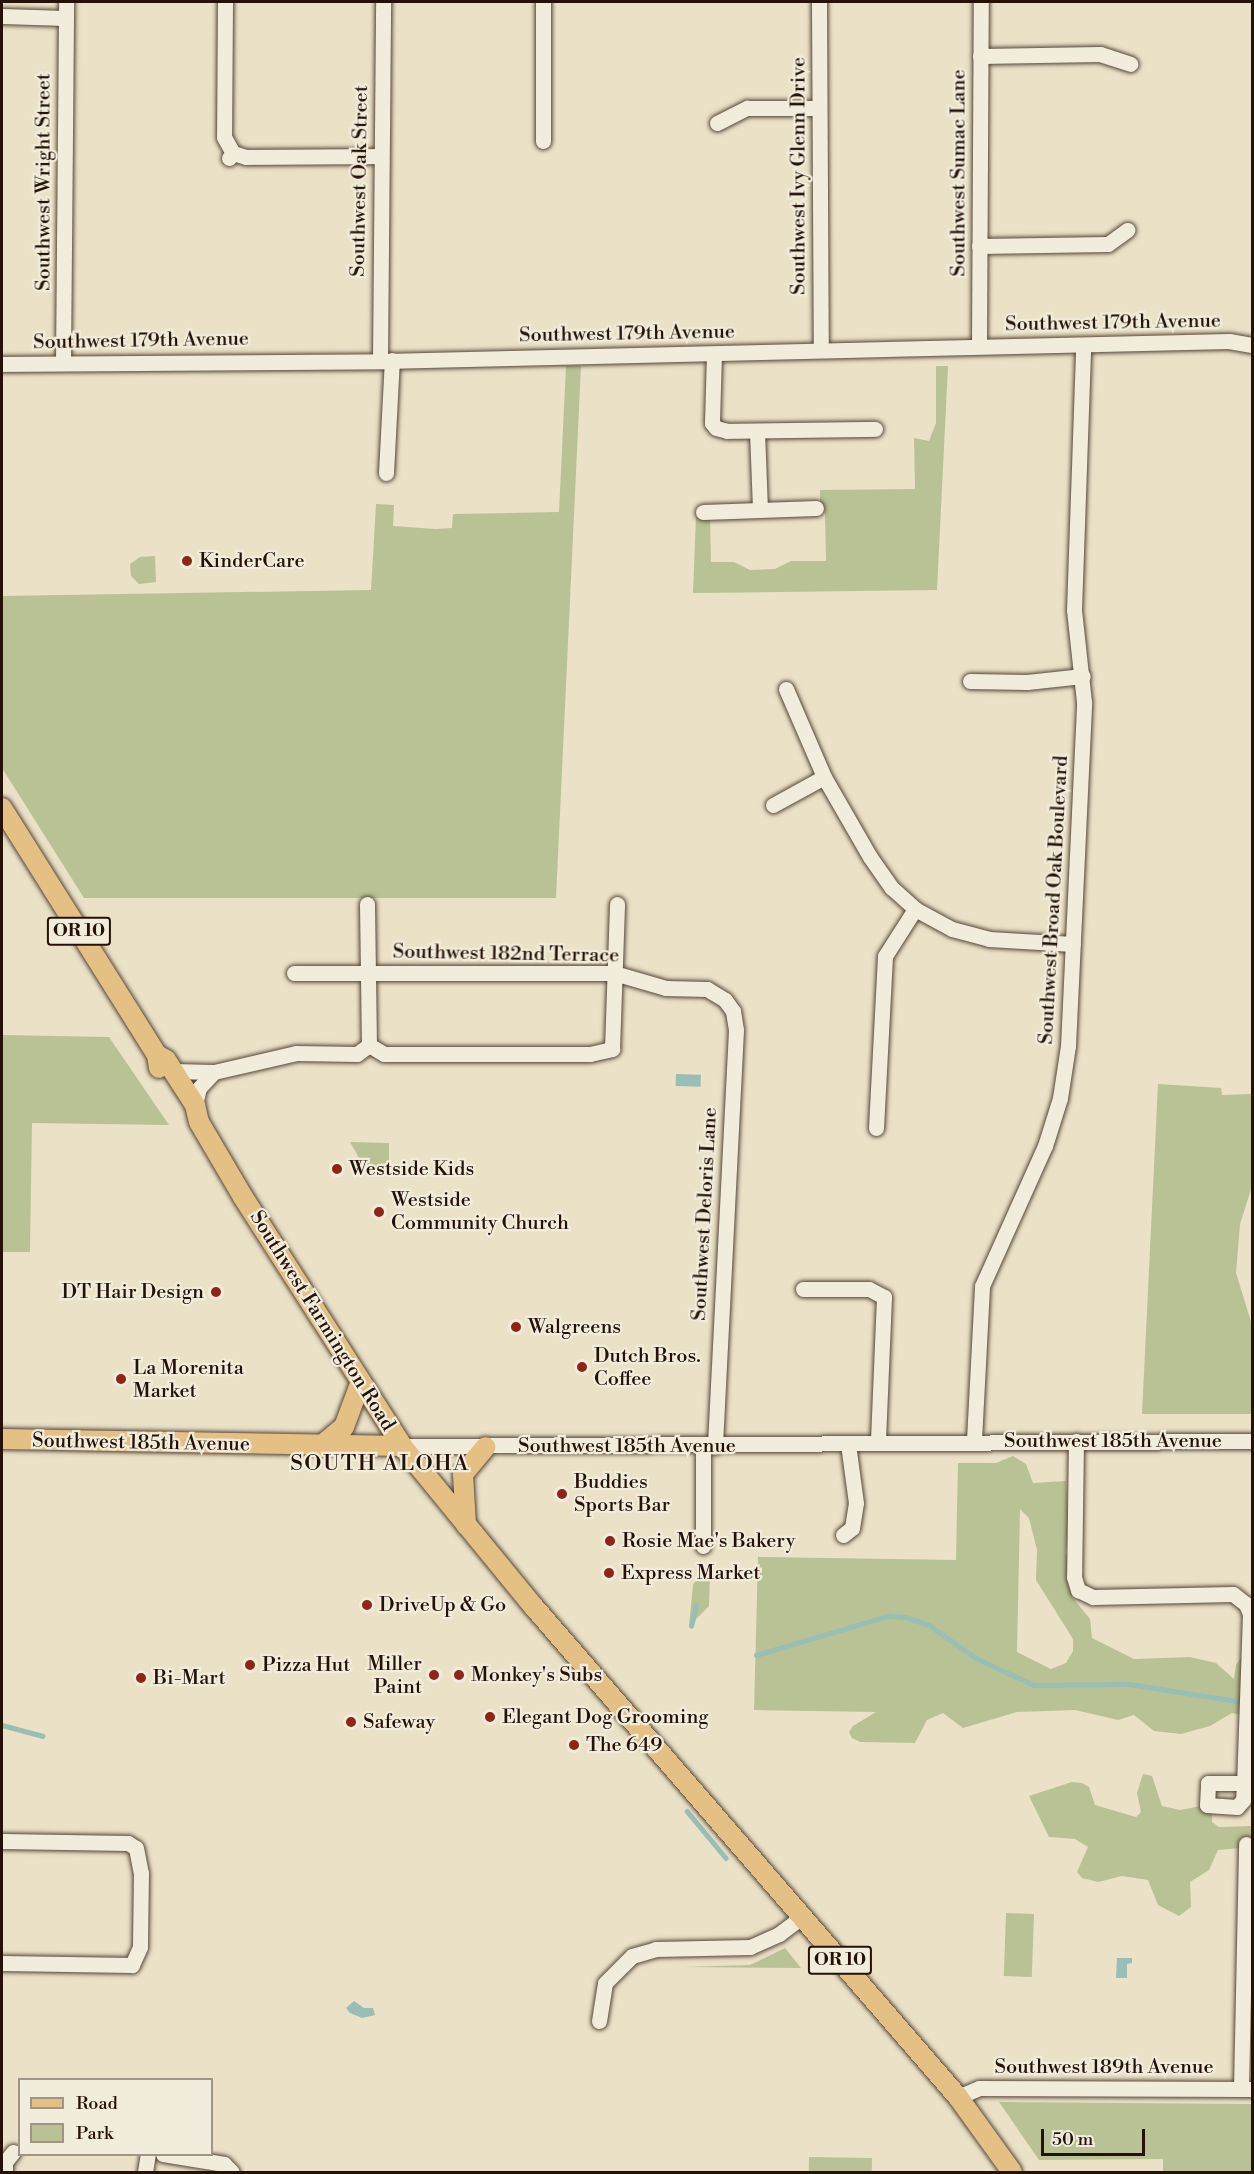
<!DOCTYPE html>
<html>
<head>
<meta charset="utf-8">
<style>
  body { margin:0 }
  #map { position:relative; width:1254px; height:2174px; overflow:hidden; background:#eae1c7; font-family:"Libre Bodoni",serif }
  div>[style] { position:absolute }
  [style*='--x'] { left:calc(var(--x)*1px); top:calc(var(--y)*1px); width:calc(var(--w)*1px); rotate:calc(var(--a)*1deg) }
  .green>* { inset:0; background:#b9c294; transform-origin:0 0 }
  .water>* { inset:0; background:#98beb5; transform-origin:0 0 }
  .stream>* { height:4.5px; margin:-2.25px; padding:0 2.25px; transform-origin:2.25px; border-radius:2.25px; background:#98beb5 }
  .roads { filter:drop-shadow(0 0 2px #564537) drop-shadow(0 0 2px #564537) }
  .minor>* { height:15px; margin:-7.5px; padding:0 7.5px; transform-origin:7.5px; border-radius:7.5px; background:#f1ecdb }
  .major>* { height:20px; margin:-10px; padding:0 10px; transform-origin:10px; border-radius:10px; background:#e5c084 }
  .dots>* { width:16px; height:16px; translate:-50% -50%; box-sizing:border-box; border:3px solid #f1ecdb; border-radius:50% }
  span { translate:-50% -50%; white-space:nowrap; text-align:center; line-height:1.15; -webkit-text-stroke:4.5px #f1ecdb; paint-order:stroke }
  .shield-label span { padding:2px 4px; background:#f1ecdb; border:2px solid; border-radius:4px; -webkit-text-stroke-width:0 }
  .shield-label { font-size:18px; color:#251107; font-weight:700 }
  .street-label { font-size:20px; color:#251107 }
  .poi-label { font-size:20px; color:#251107 }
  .left { translate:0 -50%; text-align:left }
  .right { translate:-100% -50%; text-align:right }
  .quarter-label { font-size:22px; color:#251107; letter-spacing:1.5px }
  .frame { position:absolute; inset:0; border:3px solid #251107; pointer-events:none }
  .legend { position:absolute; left:18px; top:2078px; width:195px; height:78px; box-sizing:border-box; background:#f1ecdb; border:2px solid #9f9486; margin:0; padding:8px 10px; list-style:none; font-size:18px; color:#251107 }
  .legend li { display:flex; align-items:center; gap:12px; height:30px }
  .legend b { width:30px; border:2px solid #9f9486 }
  .scale { position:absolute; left:1041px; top:2129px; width:104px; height:27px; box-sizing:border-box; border:3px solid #251107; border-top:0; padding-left:8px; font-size:18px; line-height:21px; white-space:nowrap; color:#251107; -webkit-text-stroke:4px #f1ecdb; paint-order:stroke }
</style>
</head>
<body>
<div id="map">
  <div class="green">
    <i style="clip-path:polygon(566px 366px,581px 366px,556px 898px,84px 898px,2px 768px,2px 596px,371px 590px,376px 504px,394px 505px,393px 526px,435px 529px,452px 528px,453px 514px,559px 512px)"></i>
    <i style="clip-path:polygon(936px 366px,948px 366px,937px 590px,693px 593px,696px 517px,710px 516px,711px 562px,734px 562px,750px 570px,775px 569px,791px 561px,826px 561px,825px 515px,823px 505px,770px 502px,820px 501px,820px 490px,915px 489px,914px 438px,929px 441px,936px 423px)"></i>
    <i style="clip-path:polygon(155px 556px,156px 582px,139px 584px,131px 576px,130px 564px,140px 557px)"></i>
    <i style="clip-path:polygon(2px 1035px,109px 1037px,169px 1125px,32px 1123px,30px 1252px,2px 1252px)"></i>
    <i style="clip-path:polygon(1158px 1084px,1221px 1088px,1222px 1095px,1252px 1094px,1252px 1186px,1240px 1224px,1236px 1273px,1252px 1325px,1252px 1414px,1142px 1414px)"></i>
    <i style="clip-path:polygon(350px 1142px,389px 1143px,389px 1163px,368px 1174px)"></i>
    <i style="clip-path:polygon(evenodd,1013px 1456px,1026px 1464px,1033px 1483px,1066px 1481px,1069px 1534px,1065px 1553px,1073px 1565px,1072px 1597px,1090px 1619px,1092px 1638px,1134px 1659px,1190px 1657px,1216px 1663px,1234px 1679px,1236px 1665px,1245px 1653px,1252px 1718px,1232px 1713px,1210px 1726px,1181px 1734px,1154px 1731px,1134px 1715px,1118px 1720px,1075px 1710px,1017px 1712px,963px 1728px,943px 1713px,927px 1720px,915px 1743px,860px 1742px,852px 1738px,849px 1732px,853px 1726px,876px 1712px,754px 1710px,758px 1557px,956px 1560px,958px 1463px,996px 1463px,1013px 1456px,1020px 1509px,1029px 1518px,1037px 1550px,1036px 1580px,1073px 1639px,1073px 1651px,1066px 1663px,1051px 1669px,1017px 1652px,1020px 1509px)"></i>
    <i style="clip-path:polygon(702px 1571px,710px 1573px,709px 1606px,689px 1626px,693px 1585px)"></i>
    <i style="clip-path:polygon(1143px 1774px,1152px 1776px,1162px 1806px,1180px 1810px,1207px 1805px,1212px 1810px,1212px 1822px,1219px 1827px,1252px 1826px,1252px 1847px,1218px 1850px,1209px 1870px,1190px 1882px,1191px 1907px,1179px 1916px,1158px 1905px,1148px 1880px,1122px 1876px,1098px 1882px,1082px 1878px,1077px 1872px,1088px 1847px,1075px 1839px,1049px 1837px,1029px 1796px,1072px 1782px,1082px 1783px,1089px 1787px,1095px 1805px,1136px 1817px,1141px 1812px,1137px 1793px)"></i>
    <i style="left:1034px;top:1914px;width:63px;height:28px;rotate:92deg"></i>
    <i style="clip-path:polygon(785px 1948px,801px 1968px,683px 1967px,750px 1965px)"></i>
    <i style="clip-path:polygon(999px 2102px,1252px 2104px,1252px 2172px,1163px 2172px,1163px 2159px,1039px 2160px)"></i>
    <i style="left:809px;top:2157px;width:63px;height:15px;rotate:1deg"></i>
  </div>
  <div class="water">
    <i style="left:676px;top:1074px;width:25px;height:12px;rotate:2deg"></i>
    <i style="clip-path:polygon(1117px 1958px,1132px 1958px,1132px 1963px,1127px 1964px,1127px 1978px,1116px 1978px)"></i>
    <i style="clip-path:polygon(354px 2001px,364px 2008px,373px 2008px,375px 2015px,362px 2018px,350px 2013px,346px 2008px)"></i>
  </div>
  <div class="stream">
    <i style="--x:691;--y:1626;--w:21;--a:-76"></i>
    <i style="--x:756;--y:1655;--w:138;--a:-16.5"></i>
    <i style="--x:888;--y:1616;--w:17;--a:3"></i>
    <i style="--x:905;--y:1617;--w:25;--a:18"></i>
    <i style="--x:929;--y:1625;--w:57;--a:35.1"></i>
    <i style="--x:976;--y:1658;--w:64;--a:25"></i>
    <i style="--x:1034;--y:1685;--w:95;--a:-0.6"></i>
    <i style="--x:1129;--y:1684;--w:109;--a:8.9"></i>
    <i style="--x:2;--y:1725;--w:42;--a:15"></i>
    <i style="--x:687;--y:1811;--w:61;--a:50.3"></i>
  </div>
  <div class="roads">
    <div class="minor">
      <i style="--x:225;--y:2;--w:135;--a:90.4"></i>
      <i style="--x:224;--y:137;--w:18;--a:61"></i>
      <i style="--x:819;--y:2;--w:347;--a:89.7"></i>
      <i style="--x:2;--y:16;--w:64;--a:1.8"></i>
      <i style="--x:980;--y:56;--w:120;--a:-1"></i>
      <i style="--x:1100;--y:54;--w:32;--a:18"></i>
      <i style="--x:717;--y:123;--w:34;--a:-27"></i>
      <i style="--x:747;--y:108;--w:72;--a:0"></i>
      <i style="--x:543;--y:141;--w:139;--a:-90"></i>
      <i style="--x:229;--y:158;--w:6;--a:-51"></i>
      <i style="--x:233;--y:153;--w:14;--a:17"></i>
      <i style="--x:246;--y:157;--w:135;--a:-0.4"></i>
      <i style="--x:979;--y:246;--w:129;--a:-0.9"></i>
      <i style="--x:1108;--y:244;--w:24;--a:-36"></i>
      <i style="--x:979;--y:345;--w:343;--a:-89.7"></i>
      <i style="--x:714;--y:354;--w:69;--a:91.7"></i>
      <i style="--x:712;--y:423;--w:6;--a:51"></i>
      <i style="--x:716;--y:428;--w:11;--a:15"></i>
      <i style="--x:727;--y:431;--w:148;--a:-0.8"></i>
      <i style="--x:380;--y:361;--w:359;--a:-89.5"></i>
      <i style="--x:63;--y:362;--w:360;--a:-89.5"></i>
      <i style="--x:2;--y:364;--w:382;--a:-0.4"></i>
      <i style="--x:384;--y:361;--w:845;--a:-1.36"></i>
      <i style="--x:1229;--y:341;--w:23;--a:10"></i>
      <i style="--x:757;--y:431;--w:78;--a:87.8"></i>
      <i style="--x:386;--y:473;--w:113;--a:-87"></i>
      <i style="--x:703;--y:512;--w:113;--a:-2"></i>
      <i style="--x:970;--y:681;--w:57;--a:1"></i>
      <i style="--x:1027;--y:682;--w:56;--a:-6.1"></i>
      <i style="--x:786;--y:689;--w:96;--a:66.6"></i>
      <i style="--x:824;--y:777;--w:92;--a:60.1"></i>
      <i style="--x:870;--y:857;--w:38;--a:55"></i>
      <i style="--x:892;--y:888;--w:31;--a:42"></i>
      <i style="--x:915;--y:909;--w:42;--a:28.4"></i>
      <i style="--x:952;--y:929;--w:38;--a:15"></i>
      <i style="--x:989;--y:939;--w:84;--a:3.4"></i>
      <i style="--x:773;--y:805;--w:58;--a:-28.8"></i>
      <i style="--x:367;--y:904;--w:141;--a:89.2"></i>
      <i style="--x:294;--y:973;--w:320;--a:0"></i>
      <i style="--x:614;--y:973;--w:54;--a:16.1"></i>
      <i style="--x:666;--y:988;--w:41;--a:1.4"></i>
      <i style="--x:707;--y:989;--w:21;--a:31"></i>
      <i style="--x:725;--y:1000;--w:14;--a:54"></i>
      <i style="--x:733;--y:1011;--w:19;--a:81"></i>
      <i style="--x:736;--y:1030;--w:417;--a:92.9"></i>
      <i style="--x:173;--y:1071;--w:41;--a:1.4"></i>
      <i style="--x:214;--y:1072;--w:84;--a:-13"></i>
      <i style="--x:296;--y:1053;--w:61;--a:0.9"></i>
      <i style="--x:357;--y:1054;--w:15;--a:-37"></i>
      <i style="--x:369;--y:1045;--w:17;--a:31"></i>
      <i style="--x:384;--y:1054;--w:206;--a:0"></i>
      <i style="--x:590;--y:1054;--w:23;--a:-13"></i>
      <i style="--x:612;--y:1049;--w:145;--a:-88"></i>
      <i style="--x:195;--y:1105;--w:17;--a:-77"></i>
      <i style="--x:199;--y:1088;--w:22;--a:-47"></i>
      <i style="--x:876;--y:1128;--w:172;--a:-87"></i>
      <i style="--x:885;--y:956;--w:56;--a:-57.4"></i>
      <i style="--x:803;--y:1289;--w:66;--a:0"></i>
      <i style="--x:869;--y:1289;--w:17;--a:28"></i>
      <i style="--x:884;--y:1297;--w:146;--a:92.4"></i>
      <i style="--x:974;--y:1440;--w:154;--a:-87"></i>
      <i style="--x:982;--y:1286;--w:154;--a:-65.8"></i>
      <i style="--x:1045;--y:1146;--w:50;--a:-72.6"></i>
      <i style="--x:1060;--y:1098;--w:53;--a:-81.3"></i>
      <i style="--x:1068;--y:1046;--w:344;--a:-87.3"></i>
      <i style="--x:1084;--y:702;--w:93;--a:-96.2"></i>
      <i style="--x:1074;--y:610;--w:264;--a:-88"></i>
      <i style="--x:1076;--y:1441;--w:136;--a:90.8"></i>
      <i style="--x:1074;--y:1577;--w:14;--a:73"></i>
      <i style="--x:1078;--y:1590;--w:17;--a:25"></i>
      <i style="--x:1093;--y:1597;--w:140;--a:-1.2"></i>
      <i style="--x:1233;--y:1594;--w:16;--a:38"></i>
      <i style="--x:1246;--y:1604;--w:11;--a:68"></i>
      <i style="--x:1250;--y:1614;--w:169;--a:92"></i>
      <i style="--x:1244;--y:1783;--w:17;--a:93"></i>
      <i style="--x:1243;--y:1800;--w:9;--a:131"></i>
      <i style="--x:1237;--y:1807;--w:30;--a:-176"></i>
      <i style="--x:1207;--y:1805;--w:22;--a:-87"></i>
      <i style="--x:1208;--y:1783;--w:36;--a:0"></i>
      <i style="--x:402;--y:1446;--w:850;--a:-0.34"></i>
      <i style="--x:843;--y:1535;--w:11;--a:-38"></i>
      <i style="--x:852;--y:1528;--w:25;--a:-81"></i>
      <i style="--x:856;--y:1503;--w:60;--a:-97.7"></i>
      <i style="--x:703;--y:1546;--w:100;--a:-90"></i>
      <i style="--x:2;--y:1841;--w:126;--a:0.9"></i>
      <i style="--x:128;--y:1843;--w:9;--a:32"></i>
      <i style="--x:136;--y:1848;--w:25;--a:79"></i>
      <i style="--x:141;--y:1873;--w:74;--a:90.8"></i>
      <i style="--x:140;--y:1947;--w:20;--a:114"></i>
      <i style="--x:132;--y:1965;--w:130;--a:-179.1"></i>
      <i style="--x:599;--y:2021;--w:38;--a:-81"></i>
      <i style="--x:605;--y:1983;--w:38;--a:-45"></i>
      <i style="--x:632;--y:1956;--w:25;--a:-16"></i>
      <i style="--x:656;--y:1949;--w:94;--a:-1.2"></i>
      <i style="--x:750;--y:1947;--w:32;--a:-24"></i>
      <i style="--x:779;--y:1934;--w:30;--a:-37"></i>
      <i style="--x:1241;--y:2089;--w:245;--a:-88.8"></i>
      <i style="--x:958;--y:2097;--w:23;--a:-23"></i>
      <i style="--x:979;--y:2088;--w:273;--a:0.2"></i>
      <i style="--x:163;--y:2154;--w:62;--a:9.3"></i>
      <i style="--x:224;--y:2164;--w:11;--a:45"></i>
      <i style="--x:5;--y:2172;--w:10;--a:-90"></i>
      <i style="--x:5;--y:2162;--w:13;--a:-51"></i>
      <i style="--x:145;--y:2172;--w:18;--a:-81"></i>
    </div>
    <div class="major">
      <i style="--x:2;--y:808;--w:292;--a:57.9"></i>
      <i style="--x:157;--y:1055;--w:13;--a:81"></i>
      <i style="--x:157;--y:1055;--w:10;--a:29"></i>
      <i style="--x:166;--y:1060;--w:54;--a:57.2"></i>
      <i style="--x:195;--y:1105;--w:17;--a:77"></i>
      <i style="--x:199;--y:1122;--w:87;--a:59.6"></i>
      <i style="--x:243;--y:1197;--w:295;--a:57.4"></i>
      <i style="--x:402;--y:1446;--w:208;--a:50.7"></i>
      <i style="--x:534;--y:1607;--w:648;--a:49.13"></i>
      <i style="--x:958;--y:2097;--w:92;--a:54.2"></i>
      <i style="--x:2;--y:1439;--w:400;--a:1"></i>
      <i style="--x:321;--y:1446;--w:30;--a:-40"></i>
      <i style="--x:344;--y:1427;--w:46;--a:-69.6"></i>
      <i style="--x:466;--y:1525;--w:51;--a:-93.4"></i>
      <i style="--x:463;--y:1474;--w:35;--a:-50"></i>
    </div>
  </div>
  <div class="dots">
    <i style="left:187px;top:561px;background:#8f2418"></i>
    <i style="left:337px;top:1169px;background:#8f2418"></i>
    <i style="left:379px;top:1212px;background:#8f2418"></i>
    <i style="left:216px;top:1292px;background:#8f2418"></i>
    <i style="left:516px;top:1327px;background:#8f2418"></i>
    <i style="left:582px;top:1367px;background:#8f2418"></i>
    <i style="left:121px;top:1379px;background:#8f2418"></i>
    <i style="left:562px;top:1494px;background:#8f2418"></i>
    <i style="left:610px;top:1541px;background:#8f2418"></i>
    <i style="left:609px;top:1573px;background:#8f2418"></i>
    <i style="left:367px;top:1605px;background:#8f2418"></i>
    <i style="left:250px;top:1665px;background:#8f2418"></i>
    <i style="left:434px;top:1675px;background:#8f2418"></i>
    <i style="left:459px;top:1675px;background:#8f2418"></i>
    <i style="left:141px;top:1678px;background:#8f2418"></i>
    <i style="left:490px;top:1717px;background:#8f2418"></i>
    <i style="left:351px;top:1722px;background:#8f2418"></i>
    <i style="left:574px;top:1745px;background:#8f2418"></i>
  </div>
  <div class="shield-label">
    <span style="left:79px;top:931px">OR 10</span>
    <span style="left:840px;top:1960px">OR 10</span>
  </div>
  <div class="street-label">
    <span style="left:959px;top:173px;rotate:-90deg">Southwest Sumac Lane</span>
    <span style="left:799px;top:176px;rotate:-90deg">Southwest Ivy Glenn Drive</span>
    <span style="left:360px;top:181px;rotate:-89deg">Southwest Oak Street</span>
    <span style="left:44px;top:182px;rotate:-90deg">Southwest Wright Street</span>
    <span style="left:1113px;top:323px;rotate:-1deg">Southwest 179th Avenue</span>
    <span style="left:627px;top:334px;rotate:-1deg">Southwest 179th Avenue</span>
    <span style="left:141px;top:341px;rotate:-1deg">Southwest 179th Avenue</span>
    <span style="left:1054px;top:900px;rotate:-87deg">Southwest Broad Oak Boulevard</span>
    <span style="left:506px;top:954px;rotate:1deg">Southwest 182nd Terrace</span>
    <span style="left:705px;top:1214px;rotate:-87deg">Southwest Deloris Lane</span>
    <span style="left:322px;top:1321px;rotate:58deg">Southwest Farmington Road</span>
    <span style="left:1113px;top:1441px">Southwest 185th Avenue</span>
    <span style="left:141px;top:1443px;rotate:1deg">Southwest 185th Avenue</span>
    <span style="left:627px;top:1446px">Southwest 185th Avenue</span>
    <span style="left:1104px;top:2067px">Southwest 189th Avenue</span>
  </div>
  <div class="poi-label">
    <span class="left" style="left:199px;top:561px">KinderCare</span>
    <span class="left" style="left:349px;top:1169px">Westside Kids</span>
    <span class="left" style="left:391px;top:1212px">Westside<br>Community Church</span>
    <span class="right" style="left:204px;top:1292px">DT Hair Design</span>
    <span class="left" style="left:528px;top:1327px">Walgreens</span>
    <span class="left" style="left:594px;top:1368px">Dutch Bros.<br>Coffee</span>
    <span class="left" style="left:133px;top:1380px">La Morenita<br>Market</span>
    <span class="left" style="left:574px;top:1494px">Buddies<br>Sports Bar</span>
    <span class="left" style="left:622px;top:1541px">Rosie Mae's Bakery</span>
    <span class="left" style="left:621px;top:1573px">Express Market</span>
    <span class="left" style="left:379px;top:1605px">DriveUp &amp; Go</span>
    <span class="right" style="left:422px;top:1676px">Miller<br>Paint</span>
    <span class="left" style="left:262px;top:1665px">Pizza Hut</span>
    <span class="left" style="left:471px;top:1675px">Monkey's Subs</span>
    <span class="left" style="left:153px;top:1678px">Bi-Mart</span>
    <span class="left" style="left:502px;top:1717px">Elegant Dog Grooming</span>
    <span class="left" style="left:363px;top:1722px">Safeway</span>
    <span class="left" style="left:586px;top:1745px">The 649</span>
  </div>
  <div class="quarter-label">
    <span style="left:380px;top:1464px">SOUTH ALOHA</span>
  </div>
  <div class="frame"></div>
  <ul class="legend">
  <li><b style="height:8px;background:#e5c084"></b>Road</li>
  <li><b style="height:16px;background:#b9c294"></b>Park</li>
  </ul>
  <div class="scale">50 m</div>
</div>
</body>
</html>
